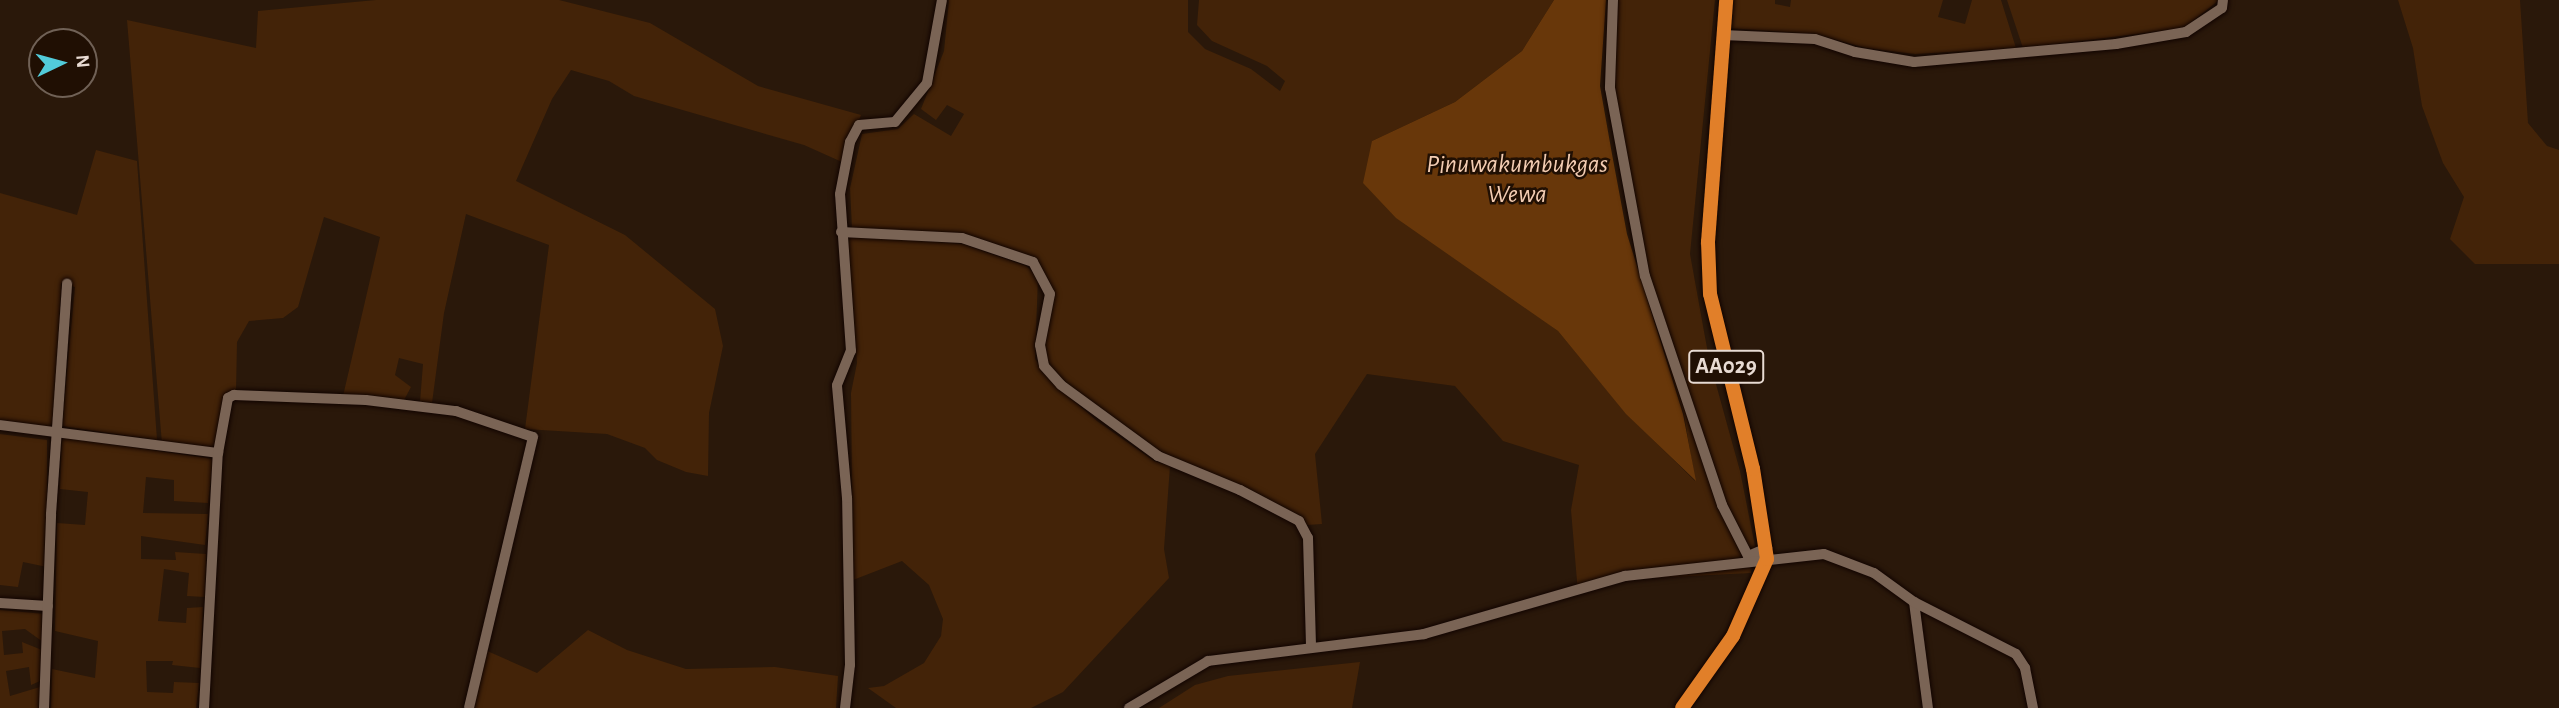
<!DOCTYPE html>
<html>
<head>
<meta charset="utf-8">
<style>
  body { margin:0 }
  #map { position:relative; width:2559px; height:708px; overflow:hidden; background:#2a180a; font-family:"Alegreya Sans",sans-serif }
  div>[style] { position:absolute }
  [style*='--x'] { left:calc(var(--x)*1px); top:calc(var(--y)*1px); width:calc(var(--w)*1px); rotate:calc(var(--a)*1deg) }
  .green>* { inset:0; background:#432308 }
  .water>* { inset:0; background:#68370a }
  .roads { filter:drop-shadow(0 0 2px #110400) drop-shadow(0 0 2px #110400) }
  .minor>* { height:10px; margin:-5px; padding:0 5px; transform-origin:5px; border-radius:5px; background:#7a6455 }
  .highway>* { height:14px; margin:-7px; padding:0 7px; transform-origin:7px; border-radius:7px; background:#e17f29 }
  span { translate:-50% -50%; white-space:nowrap; text-align:center; line-height:1.15; -webkit-text-stroke:5px #200f03; paint-order:stroke }
  .shield-label span { padding:2px 5px; background:#200f03; border:2px solid; border-radius:5px; -webkit-text-stroke-width:0 }
  .shield-label { font-size:23px; color:#e8dbd3; font-weight:700 }
  .water-label { font-size:26px; color:#f3ccb2; font-style:italic }
  .north { position:absolute; left:28px; top:28px; width:70px; height:70px; box-sizing:border-box; background:#200f03; border:2px solid #706156; border-radius:50%; rotate:85deg; font-size:19px; font-weight:700; line-height:28px; text-align:center; color:#e8dbd3 }
  .north::after { content:''; display:block; margin:auto; width:24px; height:32px; background:#52cbda; clip-path:polygon(50% 0,100% 100%,50% 72%,0 100%) }
</style>
</head>
<body>
<div id="map">
  <div class="green">
    <i style="clip-path:polygon(376px 0,559px 0,650px 23px,758px 86px,861px 115px,842px 162px,804px 145px,634px 96px,609px 81px,571px 70px,552px 99px,516px 181px,625px 235px,715px 309px,723px 346px,709px 413px,708px 476px,686px 472px,657px 460px,645px 448px,607px 434px,525px 429px,549px 245px,466px 214px,444px 313px,432px 403px,420px 402px,423px 364px,399px 358px,395px 375px,411px 387px,403px 402px,343px 396px,380px 237px,324px 217px,298px 307px,283px 318px,249px 321px,237px 342px,236px 391px,225px 395px,215px 450px,162px 444px,127px 20px,256px 48px,258px 11px)"></i>
    <i style="clip-path:polygon(949px 0,1188px 0,1188px 32px,1205px 49px,1251px 69px,1280px 91px,1285px 81px,1267px 66px,1212px 41px,1197px 25px,1199px 0,1554px 0,1522px 51px,1455px 102px,1372px 141px,1480px 273px,1558px 331px,1626px 413px,1695px 481px,1684px 414px,1661px 340px,1667px 347px,1713px 481px,1749px 559px,1751px 573px,1631px 579px,1578px 593px,1571px 510px,1579px 465px,1503px 441px,1455px 386px,1367px 374px,1315px 454px,1322px 524px,1307px 525px,1273px 502px,1159px 454px,1061px 381px,1048px 365px,1043px 348px,1051px 285px,1035px 259px,967px 235px,852px 229px,850px 188px,862px 134px,898px 129px,914px 114px,951px 136px,964px 114px,947px 105px,936px 120px,921px 109px,944px 51px)"></i>
    <i style="clip-path:polygon(1618px 0,1715px 0,1690px 254px,1709px 359px,1740px 471px,1756px 551px,1749px 553px,1725px 504px,1648px 276px,1614px 88px,1613px 22px)"></i>
    <i style="clip-path:polygon(1732px 0,1775px 0,1775px 4px,1790px 7px,1791px 0,1943px 0,1938px 17px,1965px 24px,1972px 0,2001px 0,2016px 48px,1915px 54px,1866px 48px,1815px 34px,1728px 28px)"></i>
    <i style="clip-path:polygon(2007px 0,2219px 0,2184px 28px,2023px 48px)"></i>
    <i style="clip-path:polygon(2398px 0,2520px 0,2528px 123px,2547px 146px,2559px 150px,2559px 264px,2475px 264px,2450px 239px,2464px 197px,2443px 163px,2422px 106px,2413px 48px)"></i>
    <i style="clip-path:polygon(96px 150px,137px 161px,157px 440px,62px 426px,75px 287px,61px 283px,54px 429px,0 423px,0 193px,77px 215px)"></i>
    <i style="clip-path:polygon(848px 235px,963px 244px,1026px 266px,1038px 277px,1035px 359px,1052px 382px,1097px 421px,1154px 461px,1170px 466px,1164px 549px,1169px 578px,1063px 692px,1031px 708px,896px 708px,868px 688px,884px 686px,924px 663px,941px 636px,943px 619px,929px 585px,902px 561px,853px 580px,851px 393px,857px 363px)"></i>
    <i style="clip-path:polygon(0 434px,47px 440px,47px 567px,23px 562px,18px 587px,0 585px)"></i>
    <i style="clip-path:polygon(62px 437px,213px 459px,208px 503px,174px 501px,174px 480px,146px 477px,143px 513px,208px 514px,205px 545px,141px 536px,141px 559px,176px 560px,175px 552px,206px 554px,205px 597px,187px 596px,189px 573px,164px 569px,158px 621px,186px 623px,187px 608px,203px 607px,200px 668px,172px 665px,173px 661px,146px 661px,147px 692px,173px 693px,174px 682px,199px 683px,196px 708px,51px 708px,52px 669px,95px 678px,98px 641px,55px 631px,57px 523px,85px 525px,88px 492px,60px 489px)"></i>
    <i style="clip-path:polygon(0 610px,45px 614px,43px 642px,25px 629px,2px 631px,4px 655px,23px 653px,22px 642px,42px 650px,40px 681px,31px 685px,29px 667px,6px 671px,10px 696px,40px 687px,39px 708px,0 708px)"></i>
    <i style="clip-path:polygon(588px 630px,627px 650px,686px 669px,775px 667px,838px 676px,836px 708px,473px 708px,485px 650px,537px 673px)"></i>
    <i style="clip-path:polygon(1360px 662px,1352px 708px,1159px 708px,1195px 685px,1228px 676px)"></i>
  </div>
  <div class="water">
    <i style="clip-path:polygon(1554px 0,1606px 0,1600px 86px,1612px 154px,1627px 234px,1683px 414px,1696px 481px,1626px 414px,1558px 331px,1396px 218px,1363px 183px,1372px 141px,1455px 102px,1522px 51px)"></i>
  </div>
  <div class="roads">
    <div class="minor">
      <i style="--x:1613;--y:0;--w:88;--a:92"></i>
      <i style="--x:1610;--y:88;--w:191;--a:79.5"></i>
      <i style="--x:1645;--y:276;--w:242;--a:71.4"></i>
      <i style="--x:1722;--y:505;--w:57;--a:63"></i>
      <i style="--x:1748;--y:556;--w:21;--a:-23"></i>
      <i style="--x:1723;--y:35;--w:92;--a:2.5"></i>
      <i style="--x:1815;--y:39;--w:42;--a:18"></i>
      <i style="--x:1855;--y:52;--w:60;--a:9.6"></i>
      <i style="--x:1914;--y:62;--w:203;--a:-5.1"></i>
      <i style="--x:2116;--y:44;--w:71;--a:-9.7"></i>
      <i style="--x:2186;--y:32;--w:43;--a:-33.7"></i>
      <i style="--x:2222;--y:8;--w:8;--a:-83"></i>
      <i style="--x:841;--y:232;--w:121;--a:2.8"></i>
      <i style="--x:962;--y:238;--w:75;--a:18.7"></i>
      <i style="--x:1033;--y:262;--w:36;--a:62"></i>
      <i style="--x:1050;--y:294;--w:52;--a:101.1"></i>
      <i style="--x:1040;--y:345;--w:21;--a:79"></i>
      <i style="--x:1044;--y:366;--w:25;--a:48"></i>
      <i style="--x:1061;--y:385;--w:120;--a:36.2"></i>
      <i style="--x:1158;--y:456;--w:89;--a:22.5"></i>
      <i style="--x:1240;--y:490;--w:67;--a:27.7"></i>
      <i style="--x:1299;--y:521;--w:19;--a:62"></i>
      <i style="--x:1308;--y:538;--w:107;--a:88.4"></i>
      <i style="--x:0;--y:425;--w:220;--a:7.3"></i>
      <i style="--x:1914;--y:602;--w:107;--a:82.5"></i>
      <i style="--x:0;--y:603;--w:48;--a:3.6"></i>
      <i style="--x:44;--y:708;--w:194;--a:-87.9"></i>
      <i style="--x:51;--y:514;--w:231;--a:-86"></i>
      <i style="--x:204;--y:708;--w:255;--a:-86.9"></i>
      <i style="--x:218;--y:453;--w:56;--a:-79.7"></i>
      <i style="--x:228;--y:398;--w:7;--a:-27"></i>
      <i style="--x:234;--y:395;--w:132;--a:2.2"></i>
      <i style="--x:366;--y:400;--w:91;--a:7"></i>
      <i style="--x:456;--y:411;--w:81;--a:18.7"></i>
      <i style="--x:533;--y:437;--w:278;--a:103.3"></i>
      <i style="--x:845;--y:708;--w:43;--a:-83.4"></i>
      <i style="--x:850;--y:665;--w:167;--a:-91"></i>
      <i style="--x:847;--y:498;--w:113;--a:-95.1"></i>
      <i style="--x:837;--y:385;--w:37;--a:-68"></i>
      <i style="--x:851;--y:351;--w:157;--a:-94"></i>
      <i style="--x:840;--y:194;--w:53;--a:-79.1"></i>
      <i style="--x:850;--y:142;--w:19;--a:-62"></i>
      <i style="--x:859;--y:125;--w:36;--a:-5"></i>
      <i style="--x:895;--y:122;--w:50;--a:-50.6"></i>
      <i style="--x:927;--y:83;--w:84;--a:-79.8"></i>
      <i style="--x:1129;--y:708;--w:92;--a:-30.7"></i>
      <i style="--x:1208;--y:661;--w:218;--a:-7.1"></i>
      <i style="--x:1424;--y:634;--w:209;--a:-16.1"></i>
      <i style="--x:1625;--y:576;--w:200;--a:-6.3"></i>
      <i style="--x:1824;--y:554;--w:53;--a:20.8"></i>
      <i style="--x:1874;--y:573;--w:49;--a:35.9"></i>
      <i style="--x:1914;--y:602;--w:114;--a:27"></i>
      <i style="--x:2016;--y:654;--w:17;--a:57"></i>
      <i style="--x:2025;--y:668;--w:41;--a:78.7"></i>
    </div>
    <div class="highway">
      <i style="--x:1682;--y:708;--w:88;--a:-54.7"></i>
      <i style="--x:1733;--y:636;--w:84;--a:-66.2"></i>
      <i style="--x:1767;--y:559;--w:91;--a:-98.8"></i>
      <i style="--x:1753;--y:469;--w:180;--a:-103.8"></i>
      <i style="--x:1710;--y:294;--w:52;--a:-92.2"></i>
      <i style="--x:1708;--y:242;--w:243;--a:-85.7"></i>
    </div>
  </div>
  <div class="shield-label">
    <span style="left:1726px;top:367px">AA029</span>
  </div>
  <div class="water-label">
    <span style="left:1517px;top:180px">Pinuwakumbukgas<br>Wewa</span>
  </div>
  <div class="north">N</div>
</div>
</body>
</html>
